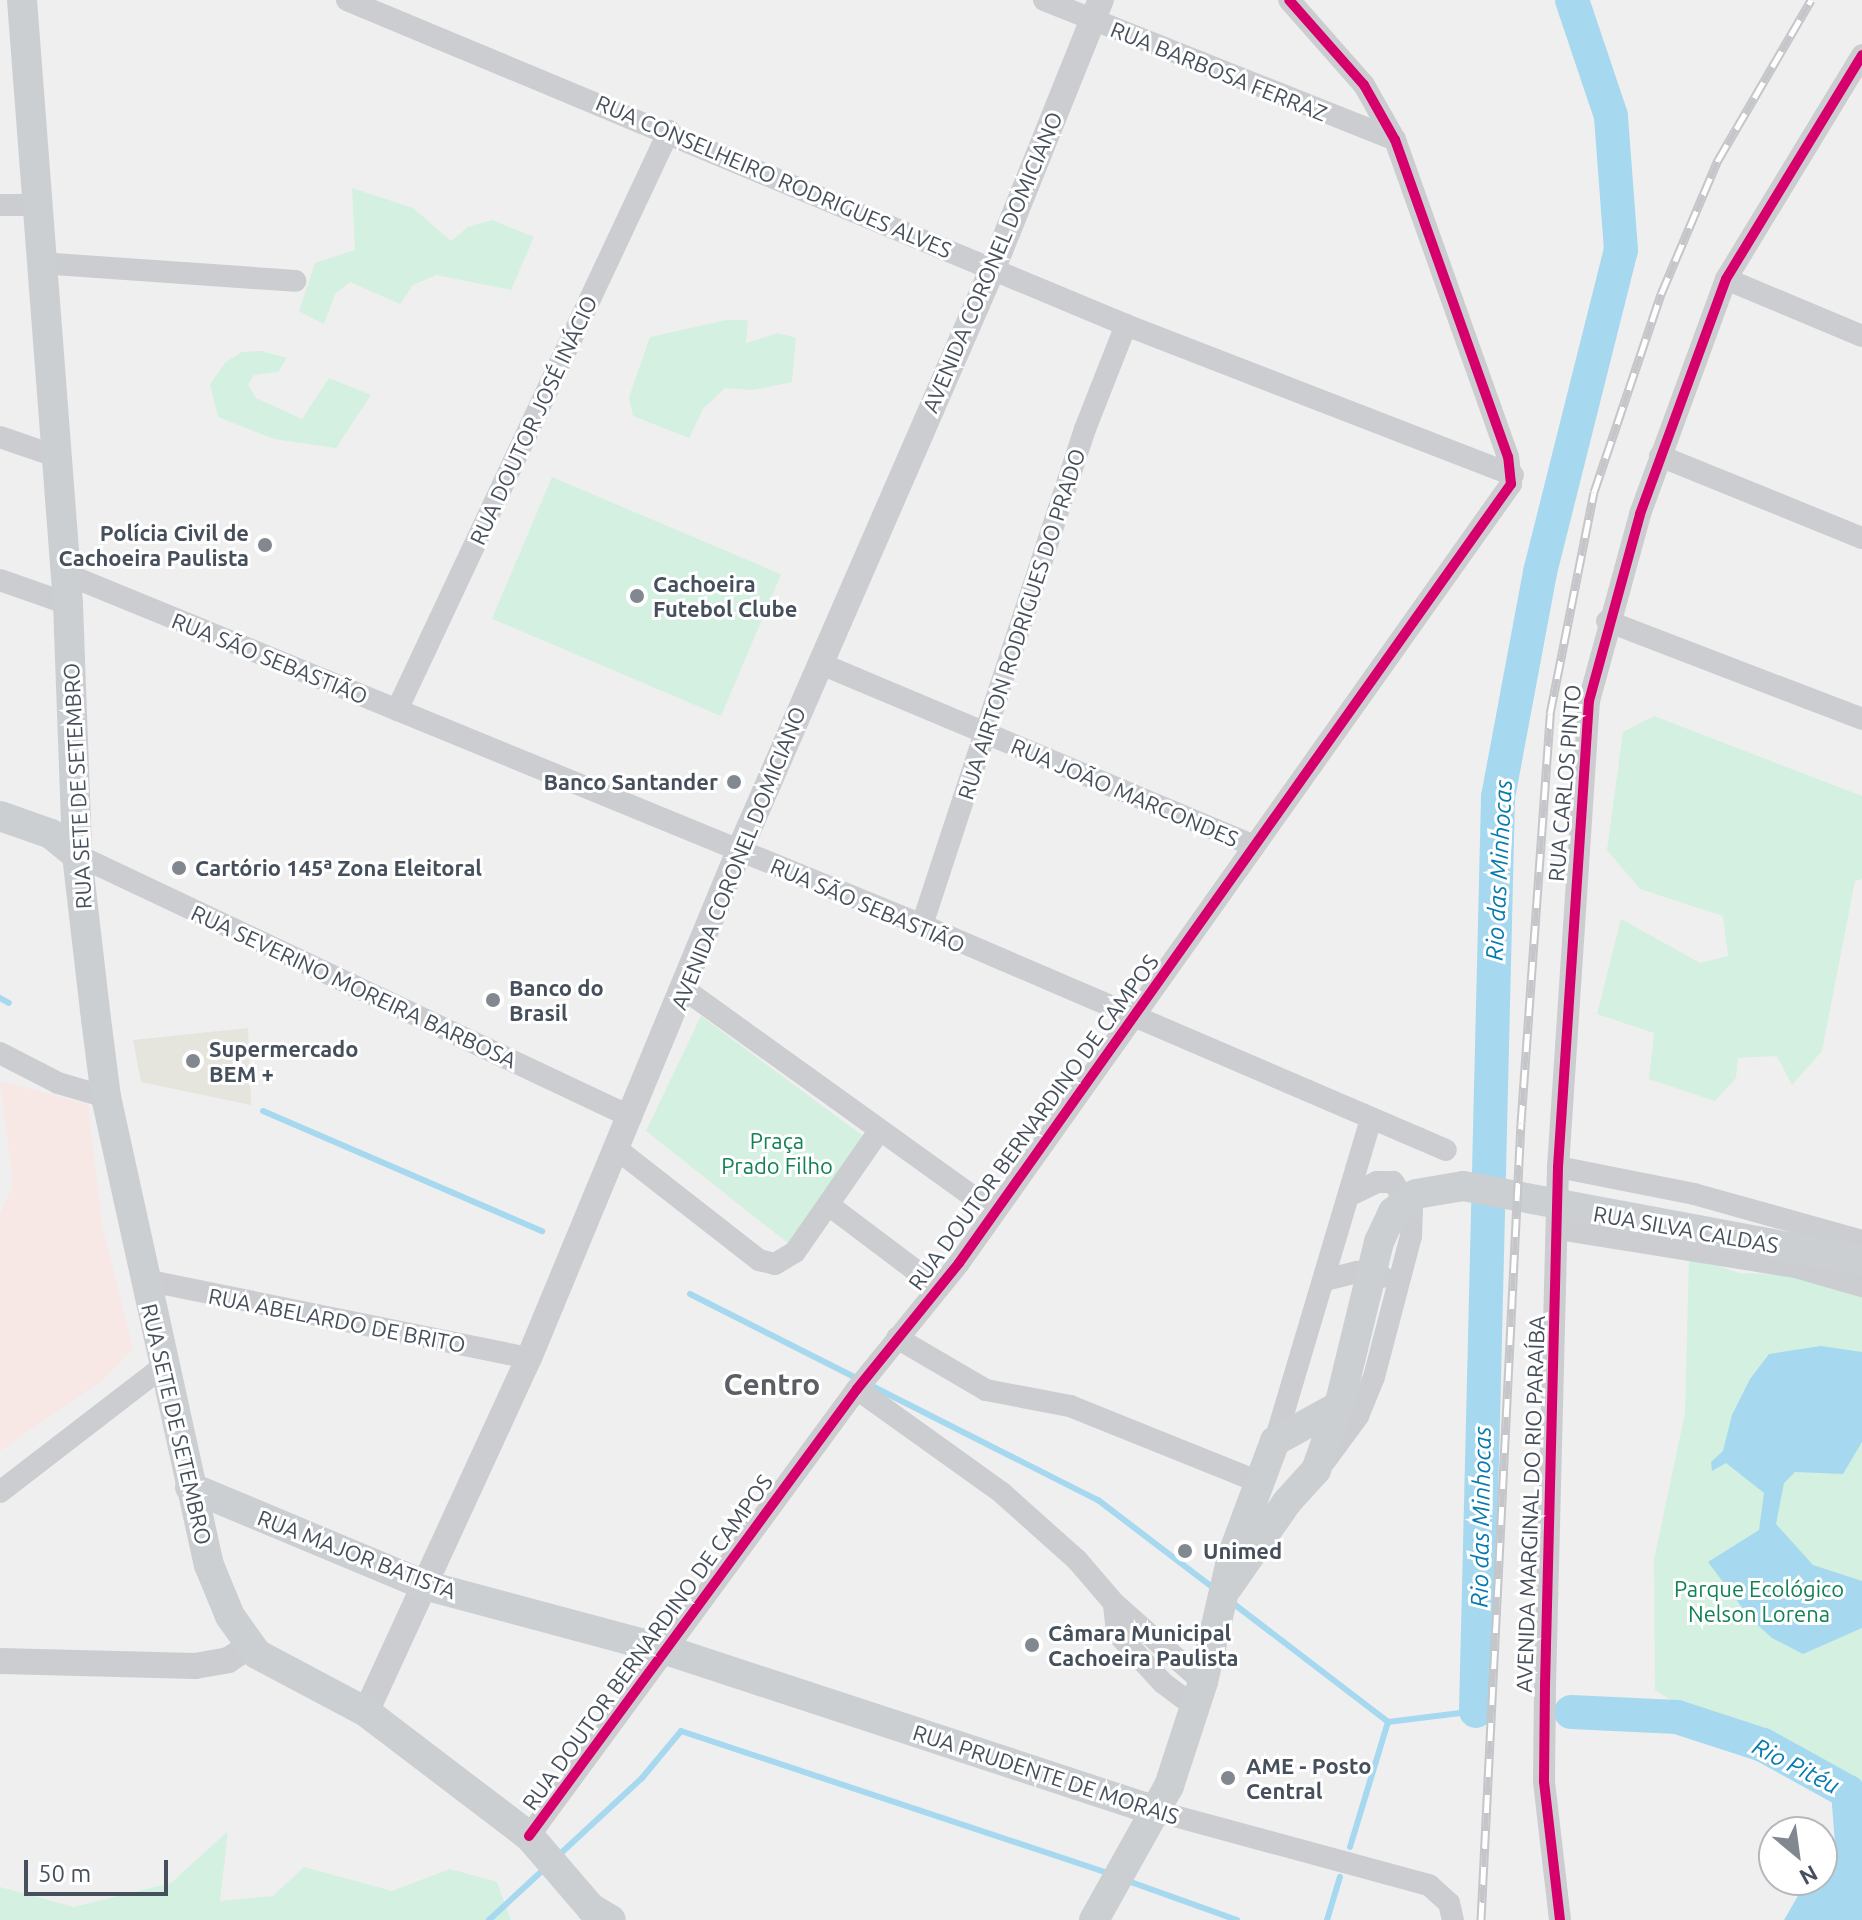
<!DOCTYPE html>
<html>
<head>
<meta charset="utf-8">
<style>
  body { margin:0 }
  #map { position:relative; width:1862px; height:1920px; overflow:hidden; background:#f0efef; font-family:Ubuntu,sans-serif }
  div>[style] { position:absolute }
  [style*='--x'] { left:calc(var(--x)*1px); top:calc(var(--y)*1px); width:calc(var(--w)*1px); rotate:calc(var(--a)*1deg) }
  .commercial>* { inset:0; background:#e5e4dd }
  .medical>* { inset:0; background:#f7e8e6 }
  .green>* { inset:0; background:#d3f0e1; transform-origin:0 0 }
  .water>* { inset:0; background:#a6d9ef }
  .stream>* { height:6px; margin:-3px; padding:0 3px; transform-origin:3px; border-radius:3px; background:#a6d9ef }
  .river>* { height:34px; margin:-17px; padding:0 17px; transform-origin:17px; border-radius:17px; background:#a6d9ef }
  .minor>* { height:22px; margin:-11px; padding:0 11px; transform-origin:11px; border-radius:11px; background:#cbcdd0 }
  .tertiary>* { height:26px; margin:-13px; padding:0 13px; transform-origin:13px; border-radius:13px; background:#cbcdd0 }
  .secondary>* { height:30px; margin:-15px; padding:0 15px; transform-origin:15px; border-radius:15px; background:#cccfd2 }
  .rail>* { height:9px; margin-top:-4.5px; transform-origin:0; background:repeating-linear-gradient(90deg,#fff 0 18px,#c5c6c9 0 36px); box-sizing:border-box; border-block:2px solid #c5c6c9 }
  .cycleway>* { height:10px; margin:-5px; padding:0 5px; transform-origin:5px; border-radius:5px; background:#d6006c }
  .dots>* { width:22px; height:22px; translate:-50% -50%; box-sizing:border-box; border:4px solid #fff; border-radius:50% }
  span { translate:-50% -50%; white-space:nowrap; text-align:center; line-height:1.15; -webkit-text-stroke:6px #fff; paint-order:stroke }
  .street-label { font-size:22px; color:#46505d }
  .poi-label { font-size:22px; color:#46505d; font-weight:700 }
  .right { translate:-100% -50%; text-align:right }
  .left { translate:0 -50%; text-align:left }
  .park-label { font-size:22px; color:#138155 }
  .water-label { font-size:24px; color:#077baf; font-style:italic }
  .district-label { font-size:30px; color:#5b5e64; font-weight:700 }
  .north { position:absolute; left:1758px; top:1816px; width:80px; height:80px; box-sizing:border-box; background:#fff; border:2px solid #b5b9be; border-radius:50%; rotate:151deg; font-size:22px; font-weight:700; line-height:32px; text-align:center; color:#46505d }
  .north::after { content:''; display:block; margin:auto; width:28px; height:36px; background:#828890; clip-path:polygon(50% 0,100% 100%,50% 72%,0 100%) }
  .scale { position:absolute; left:24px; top:1860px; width:144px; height:36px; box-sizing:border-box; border:4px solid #46505d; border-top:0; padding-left:10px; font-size:24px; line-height:28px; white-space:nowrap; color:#46505d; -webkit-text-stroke:6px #fff; paint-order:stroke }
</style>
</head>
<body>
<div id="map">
  <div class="commercial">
    <i style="clip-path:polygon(248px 1028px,251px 1105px,141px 1082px,133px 1040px)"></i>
  </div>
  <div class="medical">
    <i style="clip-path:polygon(0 1081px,88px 1104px,102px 1225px,133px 1348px,103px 1380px,0 1451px,0 1214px,13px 1184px)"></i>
  </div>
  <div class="green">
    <i style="clip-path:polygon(352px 188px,413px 208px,451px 241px,468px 227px,492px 220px,534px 237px,511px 290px,436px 275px,413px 285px,400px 304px,350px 282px,335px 294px,324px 324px,299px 311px,315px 263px,355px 250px)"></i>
    <i style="clip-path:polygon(727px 320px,748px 320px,746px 343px,778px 333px,796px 338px,792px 382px,753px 390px,725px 388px,703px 409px,689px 438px,633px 416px,629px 397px,650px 337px)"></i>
    <i style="clip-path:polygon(261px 351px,287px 358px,278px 372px,254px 375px,248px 385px,256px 398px,302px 419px,329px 378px,371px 395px,336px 448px,274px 439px,218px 417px,210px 384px,226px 362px,242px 352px)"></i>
    <i style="left:552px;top:477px;width:249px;height:154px;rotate:23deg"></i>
    <i style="clip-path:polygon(1654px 716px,1862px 796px,1862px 879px,1855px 881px,1822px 1051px,1792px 1085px,1777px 1056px,1738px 1058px,1736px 1078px,1715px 1101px,1649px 1079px,1654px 1033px,1597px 1014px,1621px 919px,1700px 963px,1728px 956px,1723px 916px,1640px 889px,1607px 850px,1623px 732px)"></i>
    <i style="clip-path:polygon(701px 1016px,863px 1136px,789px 1244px,646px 1131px)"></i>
    <i style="clip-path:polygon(1689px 1256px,1739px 1273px,1794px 1275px,1862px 1295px,1862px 1796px,1796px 1763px,1742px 1746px,1655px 1690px,1654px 1560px,1685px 1413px)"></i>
    <i style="clip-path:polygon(228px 1831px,220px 1901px,273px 1896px,304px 1867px,392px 1891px,450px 1869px,497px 1882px,511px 1920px,0 1920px,0 1887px,74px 1907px,171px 1883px)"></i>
  </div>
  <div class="water">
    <i style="clip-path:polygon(1821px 1346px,1862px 1352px,1862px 1442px,1843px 1474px,1795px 1472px,1784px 1483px,1776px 1524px,1813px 1565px,1862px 1581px,1862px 1628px,1803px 1654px,1772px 1638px,1750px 1618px,1708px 1562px,1759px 1530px,1764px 1493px,1726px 1463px,1712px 1471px,1711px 1462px,1723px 1451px,1732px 1415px,1750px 1379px,1769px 1354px)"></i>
    <i style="clip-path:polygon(1862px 1836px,1862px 1920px,1784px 1920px,1803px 1887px,1822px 1880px,1822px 1871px)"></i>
  </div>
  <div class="stream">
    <i style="--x:0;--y:998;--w:10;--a:29"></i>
    <i style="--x:263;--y:1111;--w:304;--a:23.3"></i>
    <i style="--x:690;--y:1294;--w:188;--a:26.8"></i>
    <i style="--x:868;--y:1384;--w:258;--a:26.8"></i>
    <i style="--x:1098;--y:1500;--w:147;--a:37.3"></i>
    <i style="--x:1230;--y:1601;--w:199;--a:37.4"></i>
    <i style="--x:1388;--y:1722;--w:89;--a:-7.1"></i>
    <i style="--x:1350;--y:1847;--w:131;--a:-73.1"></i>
    <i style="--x:560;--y:1854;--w:112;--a:-42.8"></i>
    <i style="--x:642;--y:1778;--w:61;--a:-50.3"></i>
    <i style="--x:681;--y:1731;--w:449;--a:18.4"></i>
    <i style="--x:1128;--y:1881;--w:116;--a:19.7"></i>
    <i style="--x:489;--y:1920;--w:74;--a:-42.8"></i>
    <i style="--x:1327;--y:1920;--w:45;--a:-73.2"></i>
  </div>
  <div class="river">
    <i style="--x:1476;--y:1711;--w:914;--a:-88.62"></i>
    <i style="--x:1498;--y:797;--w:229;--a:-79.4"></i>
    <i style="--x:1540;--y:572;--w:332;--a:-75.9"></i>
    <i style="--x:1621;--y:250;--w:134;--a:-94.3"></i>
    <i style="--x:1611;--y:116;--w:122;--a:-108.6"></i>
    <i style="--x:1571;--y:1712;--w:106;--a:2.7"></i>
    <i style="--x:1677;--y:1717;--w:90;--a:18"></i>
    <i style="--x:1763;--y:1745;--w:97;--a:28.9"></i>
    <i style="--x:1848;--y:1792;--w:128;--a:85.5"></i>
  </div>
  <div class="minor">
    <i style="--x:347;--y:0;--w:844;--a:22.65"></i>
    <i style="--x:1126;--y:325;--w:415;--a:21.2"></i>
    <i style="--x:1044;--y:0;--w:378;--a:21.7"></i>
    <i style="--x:0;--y:205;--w:36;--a:0"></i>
    <i style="--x:40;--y:263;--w:256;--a:4"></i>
    <i style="--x:1726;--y:279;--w:147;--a:22.7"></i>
    <i style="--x:0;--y:437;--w:58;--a:19.1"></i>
    <i style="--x:1660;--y:456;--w:218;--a:22.1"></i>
    <i style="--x:66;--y:574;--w:925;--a:22.3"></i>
    <i style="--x:922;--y:925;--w:570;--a:23.24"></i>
    <i style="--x:0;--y:580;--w:72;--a:19.4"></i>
    <i style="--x:1607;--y:621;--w:273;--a:21"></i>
    <i style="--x:819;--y:663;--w:472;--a:22.8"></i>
    <i style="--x:397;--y:710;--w:640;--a:-64.84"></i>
    <i style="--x:77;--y:855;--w:613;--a:25.31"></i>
    <i style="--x:922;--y:925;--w:522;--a:-71.81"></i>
    <i style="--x:1085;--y:429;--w:112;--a:-68.5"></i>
    <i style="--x:684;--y:989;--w:382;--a:35.7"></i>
    <i style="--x:0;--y:1053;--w:65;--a:27.3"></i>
    <i style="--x:58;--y:1083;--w:50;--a:16.3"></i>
    <i style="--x:618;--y:1150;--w:179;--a:38"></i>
    <i style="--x:759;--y:1260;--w:16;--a:14"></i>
    <i style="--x:775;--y:1264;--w:23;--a:-31"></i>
    <i style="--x:795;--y:1252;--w:147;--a:-55.2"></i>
    <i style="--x:1558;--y:1167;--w:139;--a:11.2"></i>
    <i style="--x:1694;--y:1194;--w:174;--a:15.6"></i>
    <i style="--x:830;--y:1206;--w:136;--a:37"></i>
    <i style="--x:1558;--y:1229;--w:240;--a:9.1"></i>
    <i style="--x:1795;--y:1267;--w:70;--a:15.8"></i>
    <i style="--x:145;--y:1280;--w:392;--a:11.5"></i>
    <i style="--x:1325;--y:1280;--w:34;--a:-14"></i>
    <i style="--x:1358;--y:1272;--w:25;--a:11"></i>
    <i style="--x:897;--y:1338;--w:103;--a:30.3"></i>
    <i style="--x:986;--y:1390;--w:86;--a:10.8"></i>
    <i style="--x:1070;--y:1406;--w:201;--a:21.9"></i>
    <i style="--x:857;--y:1389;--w:178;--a:35.6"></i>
    <i style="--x:1002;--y:1493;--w:101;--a:41.8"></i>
    <i style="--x:1077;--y:1560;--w:57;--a:49.3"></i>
    <i style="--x:1275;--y:1441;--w:333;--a:-73.4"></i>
    <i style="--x:1325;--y:1461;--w:56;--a:-53.7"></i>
    <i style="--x:1358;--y:1416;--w:42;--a:-67.7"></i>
    <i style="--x:1374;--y:1377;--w:146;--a:-75.3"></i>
    <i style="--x:1411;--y:1236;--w:25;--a:-88"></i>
    <i style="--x:1412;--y:1211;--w:35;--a:-123"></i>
    <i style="--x:1393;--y:1182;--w:16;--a:180"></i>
    <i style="--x:1377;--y:1182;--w:28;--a:154"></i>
    <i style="--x:0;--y:1492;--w:210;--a:-37.6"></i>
    <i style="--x:1195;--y:1707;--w:40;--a:-143"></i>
    <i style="--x:1163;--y:1683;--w:68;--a:-132.6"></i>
    <i style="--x:1117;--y:1633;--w:30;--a:-96"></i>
    <i style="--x:1114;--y:1603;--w:119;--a:41.6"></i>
    <i style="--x:1156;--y:1811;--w:283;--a:15.2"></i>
    <i style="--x:1429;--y:1885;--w:27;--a:42"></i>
    <i style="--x:1449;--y:1903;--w:17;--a:77"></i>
    <i style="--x:529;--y:1836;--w:554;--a:-53.73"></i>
    <i style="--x:857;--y:1389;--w:162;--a:-51"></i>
    <i style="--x:959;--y:1263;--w:955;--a:-54.68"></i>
    <i style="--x:1511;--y:484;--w:27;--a:-96"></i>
    <i style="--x:1508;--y:457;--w:337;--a:-109.6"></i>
    <i style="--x:1395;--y:140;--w:63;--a:-119.4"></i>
    <i style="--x:1364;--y:85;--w:113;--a:-131.4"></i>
    <i style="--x:1560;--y:1920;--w:140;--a:-96.6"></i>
    <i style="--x:1544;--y:1781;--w:96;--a:-89.4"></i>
    <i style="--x:1545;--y:1685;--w:518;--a:-88.56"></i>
    <i style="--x:1558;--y:1167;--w:467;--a:-86.2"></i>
    <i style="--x:1589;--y:701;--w:194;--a:-74.7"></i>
    <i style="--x:1640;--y:514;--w:250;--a:-69.9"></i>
    <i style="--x:1726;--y:279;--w:262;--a:-58.7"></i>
  </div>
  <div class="tertiary">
    <i style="--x:0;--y:1661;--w:195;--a:1.5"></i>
    <i style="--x:195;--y:1666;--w:34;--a:-10"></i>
    <i style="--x:228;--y:1660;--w:25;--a:-32"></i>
    <i style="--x:366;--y:1712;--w:390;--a:-65.3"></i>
    <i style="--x:529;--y:1358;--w:549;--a:-67.5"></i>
    <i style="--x:739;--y:851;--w:636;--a:-66.46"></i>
    <i style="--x:993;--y:268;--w:289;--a:-68.1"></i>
  </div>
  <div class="secondary">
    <i style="--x:22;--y:0;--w:606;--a:85.64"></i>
    <i style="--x:68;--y:604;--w:251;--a:87.9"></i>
    <i style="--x:77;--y:855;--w:165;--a:83.4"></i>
    <i style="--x:96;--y:1019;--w:79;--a:82.7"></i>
    <i style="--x:106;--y:1097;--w:479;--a:77.6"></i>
    <i style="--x:209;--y:1565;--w:55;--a:67.6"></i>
    <i style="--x:230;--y:1616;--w:47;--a:54.6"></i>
    <i style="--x:257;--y:1654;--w:123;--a:28"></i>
    <i style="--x:366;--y:1712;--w:205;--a:37.3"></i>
    <i style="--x:529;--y:1836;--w:95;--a:49.3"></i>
    <i style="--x:591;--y:1908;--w:23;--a:31"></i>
    <i style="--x:0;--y:816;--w:54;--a:19.4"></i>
    <i style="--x:51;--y:834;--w:33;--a:39"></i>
    <i style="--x:190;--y:1487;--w:254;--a:22.7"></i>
    <i style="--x:424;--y:1585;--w:251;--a:15"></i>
    <i style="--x:666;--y:1650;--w:516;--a:18.19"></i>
    <i style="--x:1228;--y:1587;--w:103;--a:-55.2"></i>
    <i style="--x:1287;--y:1502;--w:43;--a:-47.8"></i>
    <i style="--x:1316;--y:1470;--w:68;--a:-70.2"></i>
    <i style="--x:1339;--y:1406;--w:169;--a:-76.3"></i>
    <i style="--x:1379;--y:1242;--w:33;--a:-65"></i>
    <i style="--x:1393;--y:1212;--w:29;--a:-38"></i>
    <i style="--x:1416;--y:1194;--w:48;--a:-9.7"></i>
    <i style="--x:1463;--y:1186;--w:406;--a:10.6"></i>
    <i style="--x:1094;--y:1920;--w:154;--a:-60.8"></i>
    <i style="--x:1169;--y:1786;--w:109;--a:-71.9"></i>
    <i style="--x:1203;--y:1682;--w:129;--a:-77"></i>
    <i style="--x:1232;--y:1556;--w:123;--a:-69.5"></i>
    <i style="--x:1275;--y:1441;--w:73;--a:-28.7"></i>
  </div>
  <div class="rail">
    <i style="--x:1481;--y:1920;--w:798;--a:-87.13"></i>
    <i style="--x:1521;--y:1123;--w:410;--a:-85.9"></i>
    <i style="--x:1550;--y:714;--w:226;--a:-78.8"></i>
    <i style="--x:1594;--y:492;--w:209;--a:-71.3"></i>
    <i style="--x:1661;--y:294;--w:146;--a:-67"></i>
    <i style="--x:1718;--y:160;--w:185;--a:-59.8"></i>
  </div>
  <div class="cycleway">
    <i style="--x:529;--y:1836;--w:554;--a:-53.73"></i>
    <i style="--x:857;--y:1389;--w:162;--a:-51"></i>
    <i style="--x:959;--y:1263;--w:955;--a:-54.68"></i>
    <i style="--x:1511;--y:484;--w:27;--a:-96"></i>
    <i style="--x:1508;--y:457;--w:337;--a:-109.6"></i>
    <i style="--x:1395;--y:140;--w:63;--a:-119.4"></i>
    <i style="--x:1364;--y:85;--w:113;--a:-131.4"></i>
    <i style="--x:1560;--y:1920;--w:140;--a:-96.6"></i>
    <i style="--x:1544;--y:1781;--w:96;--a:-89.4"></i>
    <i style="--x:1545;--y:1685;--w:518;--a:-88.56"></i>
    <i style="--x:1558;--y:1167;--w:467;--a:-86.2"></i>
    <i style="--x:1589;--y:701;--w:194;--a:-74.7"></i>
    <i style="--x:1640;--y:514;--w:250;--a:-69.9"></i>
    <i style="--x:1726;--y:279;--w:262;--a:-58.7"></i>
  </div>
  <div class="dots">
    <i style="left:265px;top:545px;background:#828890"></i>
    <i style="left:637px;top:596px;background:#828890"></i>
    <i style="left:734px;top:782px;background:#828890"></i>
    <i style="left:179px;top:868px;background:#828890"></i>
    <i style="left:493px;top:1000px;background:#828890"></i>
    <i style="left:193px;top:1061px;background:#828890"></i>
    <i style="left:1185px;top:1551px;background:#828890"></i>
    <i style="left:1032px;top:1645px;background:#828890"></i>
    <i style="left:1228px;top:1778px;background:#828890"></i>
  </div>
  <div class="street-label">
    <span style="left:1219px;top:71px;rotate:22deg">RUA BARBOSA FERRAZ</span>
    <span style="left:774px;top:176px;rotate:23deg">RUA CONSELHEIRO RODRIGUES ALVES</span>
    <span style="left:992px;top:262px;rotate:-67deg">AVENIDA CORONEL DOMICIANO</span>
    <span style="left:533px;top:420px;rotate:-65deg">RUA DOUTOR JOSÉ INÁCIO</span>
    <span style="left:1021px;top:624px;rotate:-72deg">RUA AIRTON RODRIGUES DO PRADO</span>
    <span style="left:270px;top:658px;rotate:22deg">RUA SÃO SEBASTIÃO</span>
    <span style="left:1564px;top:783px;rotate:-85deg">RUA CARLOS PINTO</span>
    <span style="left:77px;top:786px;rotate:-93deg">RUA SETE DE SETEMBRO</span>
    <span style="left:1125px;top:792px;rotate:23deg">RUA JOÃO MARCONDES</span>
    <span style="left:738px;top:858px;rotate:-68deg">AVENIDA CORONEL DOMICIANO</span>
    <span style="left:868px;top:905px;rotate:23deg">RUA SÃO SEBASTIÃO</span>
    <span style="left:354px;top:986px;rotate:25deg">RUA SEVERINO MOREIRA BARBOSA</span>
    <span style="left:1033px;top:1122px;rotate:-54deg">RUA DOUTOR BERNARDINO DE CAMPOS</span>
    <span style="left:1686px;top:1229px;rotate:10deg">RUA SILVA CALDAS</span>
    <span style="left:337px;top:1320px;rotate:11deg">RUA ABELARDO DE BRITO</span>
    <span style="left:177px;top:1424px;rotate:77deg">RUA SETE DE SETEMBRO</span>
    <span style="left:1530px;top:1504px;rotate:-88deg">AVENIDA MARGINAL DO RIO PARAÍBA</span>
    <span style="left:357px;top:1554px;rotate:21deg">RUA MAJOR BATISTA</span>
    <span style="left:647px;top:1642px;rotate:-54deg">RUA DOUTOR BERNARDINO DE CAMPOS</span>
    <span style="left:1046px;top:1774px;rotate:18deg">RUA PRUDENTE DE MORAIS</span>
  </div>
  <div class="poi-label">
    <span class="right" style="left:249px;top:545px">Polícia Civil de<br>Cachoeira Paulista</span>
    <span class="left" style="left:653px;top:596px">Cachoeira<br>Futebol Clube</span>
    <span class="right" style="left:718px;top:782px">Banco Santander</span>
    <span class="left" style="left:195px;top:868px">Cartório 145ª Zona Eleitoral</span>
    <span class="left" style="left:509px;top:1000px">Banco do<br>Brasil</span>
    <span class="left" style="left:209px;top:1061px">Supermercado<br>BEM +</span>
    <span class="left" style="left:1203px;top:1551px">Unimed</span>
    <span class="left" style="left:1048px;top:1645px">Câmara Municipal<br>Cachoeira Paulista</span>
    <span class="left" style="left:1246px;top:1778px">AME - Posto<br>Central</span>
  </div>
  <div class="park-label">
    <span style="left:777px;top:1153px">Praça<br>Prado Filho</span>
    <span style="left:1759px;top:1601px">Parque Ecológico<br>Nelson Lorena</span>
  </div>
  <div class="water-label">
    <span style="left:1499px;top:870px;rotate:-87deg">Rio das Minhocas</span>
    <span style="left:1481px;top:1517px;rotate:-89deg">Rio das Minhocas</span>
    <span style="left:1796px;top:1766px;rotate:27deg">Rio Pitéu</span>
  </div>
  <div class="district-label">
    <span style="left:772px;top:1384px">Centro</span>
  </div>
  <div class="north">N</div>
  <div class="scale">50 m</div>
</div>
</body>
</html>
